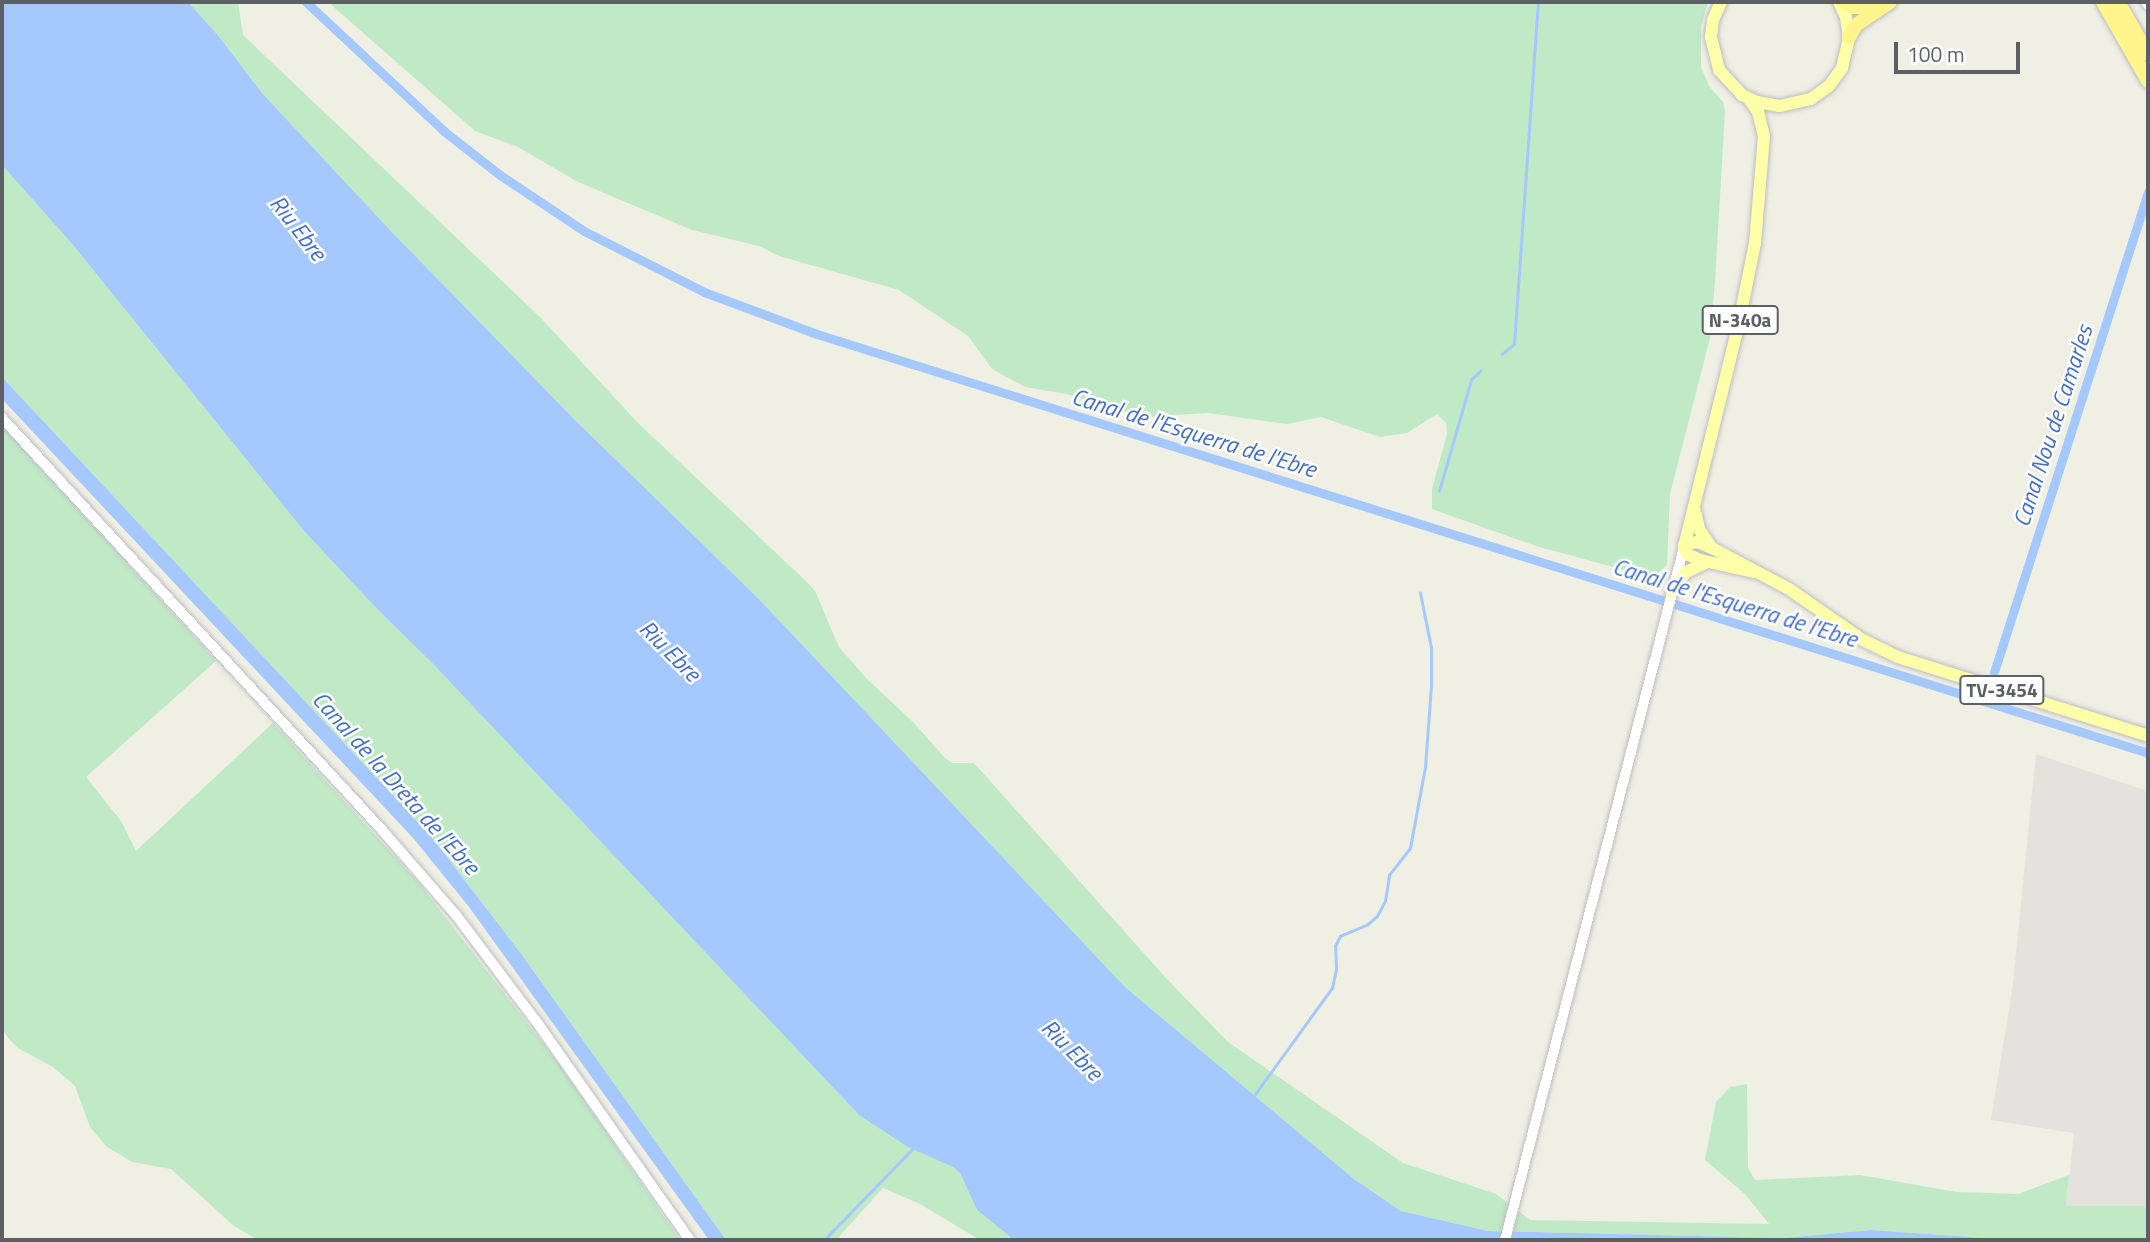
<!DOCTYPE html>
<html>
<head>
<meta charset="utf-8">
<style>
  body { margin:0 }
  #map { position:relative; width:2150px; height:1242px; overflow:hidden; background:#f0efe4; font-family:"Titillium Web",sans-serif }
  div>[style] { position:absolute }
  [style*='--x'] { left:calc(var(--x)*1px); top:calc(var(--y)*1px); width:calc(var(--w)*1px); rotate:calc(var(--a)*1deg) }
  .industrial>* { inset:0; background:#e3e2dc }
  .green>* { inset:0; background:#c0e9c6 }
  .water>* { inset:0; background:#a5c9ff }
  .stream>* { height:2.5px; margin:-1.25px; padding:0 1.25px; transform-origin:1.25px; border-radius:1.25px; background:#a5c9ff }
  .canal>* { height:9px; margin:-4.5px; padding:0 4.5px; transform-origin:4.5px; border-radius:4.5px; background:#a5c9ff }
  .roads { filter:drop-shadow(0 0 2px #bcbdc4) drop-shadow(0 0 2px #bcbdc4) }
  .minor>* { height:10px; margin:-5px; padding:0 5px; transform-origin:5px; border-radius:5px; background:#fff }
  .major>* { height:12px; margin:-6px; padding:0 6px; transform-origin:6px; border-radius:6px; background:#ffa }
  .highway>* { height:14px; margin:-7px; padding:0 7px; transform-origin:7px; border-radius:7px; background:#fff58c }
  span { translate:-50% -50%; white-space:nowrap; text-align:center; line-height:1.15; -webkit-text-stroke:5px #fff; paint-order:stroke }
  .shield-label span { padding:2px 5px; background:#fff; border:2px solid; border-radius:5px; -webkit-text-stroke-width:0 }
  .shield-label { font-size:19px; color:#5c5f66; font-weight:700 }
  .water-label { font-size:23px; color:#406cca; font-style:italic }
  .frame { position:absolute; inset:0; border:4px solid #5c5f66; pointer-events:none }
  .scale { position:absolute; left:1894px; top:42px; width:126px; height:32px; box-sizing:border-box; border:4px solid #5c5f66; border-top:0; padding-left:9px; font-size:21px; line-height:24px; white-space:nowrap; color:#5c5f66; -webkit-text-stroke:5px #fff; paint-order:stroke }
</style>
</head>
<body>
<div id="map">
  <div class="industrial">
    <i style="clip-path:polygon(2036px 754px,2148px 791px,2148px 1206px,2066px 1206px,2074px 1133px,1991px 1120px,2013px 984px)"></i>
  </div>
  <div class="green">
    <i style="clip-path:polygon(188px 2px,238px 2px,243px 35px,541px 318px,638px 423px,807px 582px,815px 591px,839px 647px,867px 679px,914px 723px,944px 757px,952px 763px,974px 763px,1165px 977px,1228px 1042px,1403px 1163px,1496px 1194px,1530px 1220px,1769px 1224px,1745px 1194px,1705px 1160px,1716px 1102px,1730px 1087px,1747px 1084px,1748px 1168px,1755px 1180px,1860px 1175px,1956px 1192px,2018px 1194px,2069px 1175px,2066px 1206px,2148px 1206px,2148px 1238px,2013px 1240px,1871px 1230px,1784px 1238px,1488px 1231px,1401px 1211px,1354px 1179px,1125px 987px,759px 599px,577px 422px,389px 229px,262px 93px,217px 34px)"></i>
    <i style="clip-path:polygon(328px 2px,1708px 2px,1701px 27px,1701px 67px,1709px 86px,1723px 102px,1725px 111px,1715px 282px,1710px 338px,1670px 494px,1667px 565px,1656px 575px,1639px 574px,1536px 546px,1432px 509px,1432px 489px,1447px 434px,1446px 423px,1437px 414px,1407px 433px,1380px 437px,1321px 417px,1287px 424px,1208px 413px,1143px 417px,1066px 394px,1025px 387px,992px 369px,968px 336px,899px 290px,779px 256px,759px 246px,692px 230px,578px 182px,518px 147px,475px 131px)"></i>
    <i style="clip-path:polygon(2px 165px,73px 245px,304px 531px,377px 609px,433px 664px,859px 1115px,926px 1155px,953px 1166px,960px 1173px,977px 1210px,1014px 1240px,980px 1240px,920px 1204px,883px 1188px,836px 1240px,726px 1240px,522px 955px,430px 835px,2px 377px)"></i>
    <i style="clip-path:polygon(2px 425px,216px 661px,86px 777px,121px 821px,136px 851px,273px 723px,418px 882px,562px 1068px,680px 1240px,258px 1240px,234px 1226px,171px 1169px,132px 1162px,107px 1147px,90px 1127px,75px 1086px,53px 1067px,18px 1048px,9px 1039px,2px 1029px)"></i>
  </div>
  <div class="water">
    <i style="clip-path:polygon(2px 2px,188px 2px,217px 34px,262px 93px,389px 229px,577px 422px,759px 599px,1125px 987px,1354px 1179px,1401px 1211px,1488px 1231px,1784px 1238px,1871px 1230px,2013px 1240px,1014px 1240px,977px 1210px,960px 1173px,953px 1167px,908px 1147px,859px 1115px,433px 664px,377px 609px,304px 531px,73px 245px,2px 165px)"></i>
    <i style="clip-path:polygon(2px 377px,430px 835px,522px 955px,726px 1240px,709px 1240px,469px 907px,414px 839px,2px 399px)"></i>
  </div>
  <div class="stream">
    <i style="--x:1502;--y:354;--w:16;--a:-40"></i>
    <i style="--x:1514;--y:344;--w:342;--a:-86"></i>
    <i style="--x:1439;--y:491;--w:116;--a:-73.9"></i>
    <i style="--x:1471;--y:380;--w:13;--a:-45"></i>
    <i style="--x:1253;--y:1097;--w:135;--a:-54.1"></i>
    <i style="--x:1332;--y:988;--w:19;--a:-78"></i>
    <i style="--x:1336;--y:969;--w:23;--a:-92"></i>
    <i style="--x:1335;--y:946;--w:11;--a:-63"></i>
    <i style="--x:1340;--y:936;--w:30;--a:-23"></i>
    <i style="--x:1368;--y:924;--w:12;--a:-42"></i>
    <i style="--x:1377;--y:916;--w:17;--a:-62"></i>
    <i style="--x:1385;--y:901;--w:26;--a:-81"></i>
    <i style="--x:1389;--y:875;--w:34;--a:-52"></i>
    <i style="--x:1410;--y:848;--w:82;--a:-79.5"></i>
    <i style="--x:1425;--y:767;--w:81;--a:-85.8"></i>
    <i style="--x:1431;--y:686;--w:38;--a:-90"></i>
    <i style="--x:1431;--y:648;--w:56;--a:-101.3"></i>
    <i style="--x:824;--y:1240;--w:129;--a:-45.9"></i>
  </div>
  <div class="canal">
    <i style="--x:306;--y:2;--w:190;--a:43.1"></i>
    <i style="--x:445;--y:132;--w:70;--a:38"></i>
    <i style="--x:500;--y:175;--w:101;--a:33.7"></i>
    <i style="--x:584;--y:231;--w:135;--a:26.9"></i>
    <i style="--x:704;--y:292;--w:121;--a:20.4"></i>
    <i style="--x:817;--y:334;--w:1395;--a:17.47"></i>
    <i style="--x:1994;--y:672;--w:504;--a:-72.21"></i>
  </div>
  <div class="roads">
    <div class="minor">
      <i style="--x:2146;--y:2;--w:4;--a:56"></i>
      <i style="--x:2;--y:418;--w:560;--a:47.31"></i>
      <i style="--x:382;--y:830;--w:113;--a:49"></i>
      <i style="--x:456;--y:915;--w:133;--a:53"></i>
      <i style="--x:536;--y:1021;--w:268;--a:54.9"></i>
      <i style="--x:1505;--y:1240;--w:716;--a:-75.52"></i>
    </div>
    <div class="major">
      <i style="--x:1721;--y:2;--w:20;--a:114"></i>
      <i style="--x:1713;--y:20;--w:17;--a:97"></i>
      <i style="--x:1711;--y:37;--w:34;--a:76"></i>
      <i style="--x:1719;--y:70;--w:34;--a:47"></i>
      <i style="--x:1742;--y:95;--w:17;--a:25"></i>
      <i style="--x:1757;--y:102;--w:23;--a:10"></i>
      <i style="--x:1780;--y:106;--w:32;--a:-13"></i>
      <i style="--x:1811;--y:99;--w:22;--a:-36"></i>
      <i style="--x:1829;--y:86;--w:22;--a:-54"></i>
      <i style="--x:1842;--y:68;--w:32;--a:-77"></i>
      <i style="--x:1849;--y:37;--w:20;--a:-99"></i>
      <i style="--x:1846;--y:17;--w:17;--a:-115"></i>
      <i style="--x:1749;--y:99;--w:16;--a:55"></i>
      <i style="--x:1758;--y:112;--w:25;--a:76"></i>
      <i style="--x:1764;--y:136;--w:107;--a:94.8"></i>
      <i style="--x:1755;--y:243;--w:86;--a:101.4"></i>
      <i style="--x:1738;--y:327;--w:227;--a:103.8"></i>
      <i style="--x:1684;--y:547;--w:8;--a:67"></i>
      <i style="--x:1687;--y:554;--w:14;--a:25"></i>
      <i style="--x:1700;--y:560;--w:55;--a:12.5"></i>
      <i style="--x:1695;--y:511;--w:18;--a:77"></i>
      <i style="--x:1699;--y:529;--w:23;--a:56"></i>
      <i style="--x:1684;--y:545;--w:13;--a:-13"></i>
      <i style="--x:1697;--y:542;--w:16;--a:22"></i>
      <i style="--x:1712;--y:548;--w:87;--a:28"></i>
      <i style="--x:1789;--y:589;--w:90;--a:34.6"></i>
      <i style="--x:1863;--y:640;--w:39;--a:26"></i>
      <i style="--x:1898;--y:657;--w:262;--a:17.5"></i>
      <i style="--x:1672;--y:592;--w:24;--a:-55"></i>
      <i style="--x:1686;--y:572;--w:23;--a:-25"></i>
    </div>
    <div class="highway">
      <i style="--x:1843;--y:2;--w:11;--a:27"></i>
      <i style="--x:1853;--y:7;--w:26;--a:0"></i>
      <i style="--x:2103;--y:2;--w:91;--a:60.3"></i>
      <i style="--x:2118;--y:2;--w:60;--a:60"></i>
      <i style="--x:1849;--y:37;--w:14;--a:-60"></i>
      <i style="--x:1856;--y:25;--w:41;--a:-34.1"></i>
    </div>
  </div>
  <div class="shield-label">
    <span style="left:1740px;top:320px">N-340a</span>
    <span style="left:2002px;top:690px">TV-3454</span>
  </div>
  <div class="water-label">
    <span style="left:298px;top:228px;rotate:52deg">Riu Ebre</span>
    <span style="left:2053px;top:426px;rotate:-72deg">Canal Nou de Camarles</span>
    <span style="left:1194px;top:433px;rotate:17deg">Canal de l'Esquerra de l'Ebre</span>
    <span style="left:1735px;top:603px;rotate:17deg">Canal de l'Esquerra de l'Ebre</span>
    <span style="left:670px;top:651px;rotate:45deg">Riu Ebre</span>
    <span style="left:396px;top:783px;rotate:48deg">Canal de la Dreta de l'Ebre</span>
    <span style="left:1072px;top:1050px;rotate:45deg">Riu Ebre</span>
  </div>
  <div class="frame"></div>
  <div class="scale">100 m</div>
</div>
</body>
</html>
